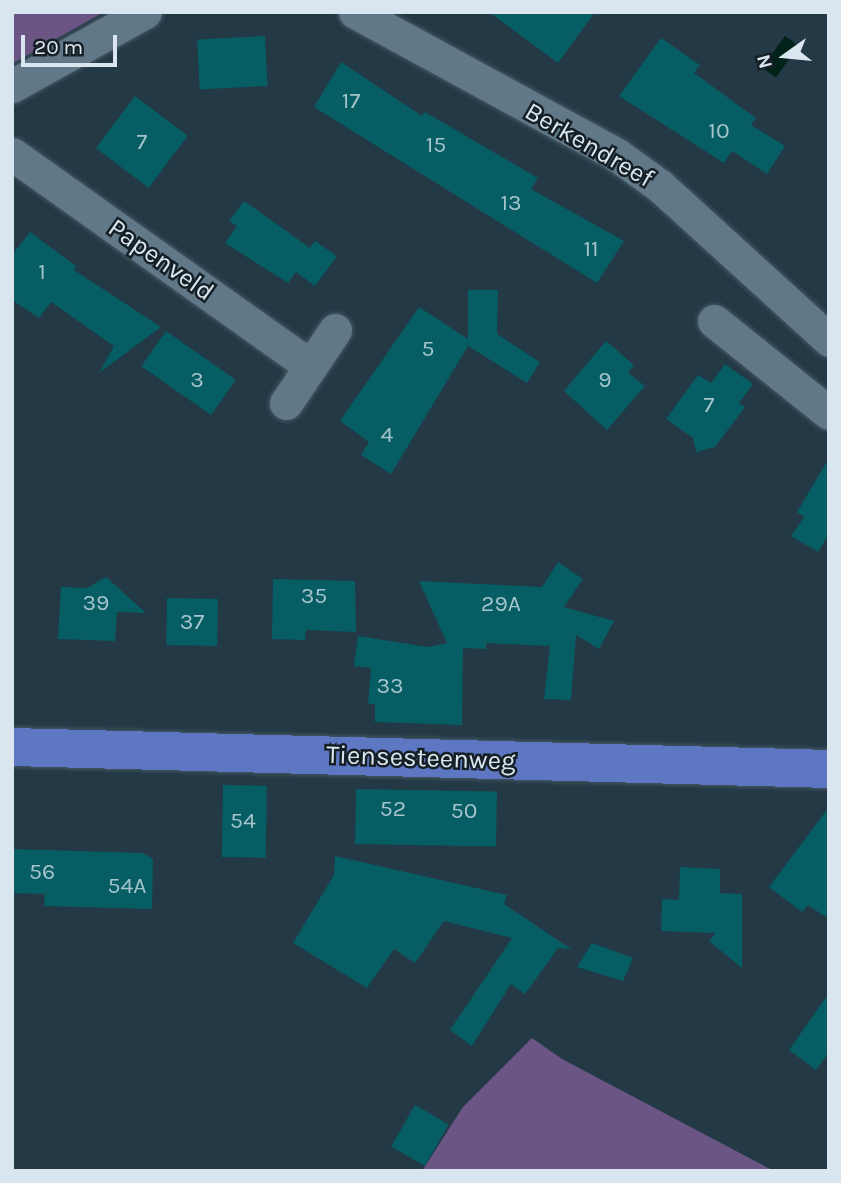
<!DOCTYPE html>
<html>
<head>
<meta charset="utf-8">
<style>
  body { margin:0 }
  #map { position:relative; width:841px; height:1183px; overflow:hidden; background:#233946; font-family:Karla,sans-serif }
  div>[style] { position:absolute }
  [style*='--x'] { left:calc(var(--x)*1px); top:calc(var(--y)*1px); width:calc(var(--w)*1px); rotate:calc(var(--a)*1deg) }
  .green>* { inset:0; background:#6a5585 }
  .water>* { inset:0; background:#002218; transform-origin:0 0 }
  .building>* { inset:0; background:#065d63; transform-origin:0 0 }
  .roads { filter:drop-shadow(0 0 2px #455763) drop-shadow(0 0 2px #455763) }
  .minor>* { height:33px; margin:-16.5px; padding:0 16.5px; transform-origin:16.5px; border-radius:16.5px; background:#617888 }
  .major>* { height:38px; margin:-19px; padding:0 19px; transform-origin:19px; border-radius:19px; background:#5d77c2 }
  span { translate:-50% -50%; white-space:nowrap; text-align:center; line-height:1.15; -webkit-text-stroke:5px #151f25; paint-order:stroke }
  .number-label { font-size:23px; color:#a5c4cc }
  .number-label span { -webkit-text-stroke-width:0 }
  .street-label { font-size:26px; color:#dae6ef }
  .frame { position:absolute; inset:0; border:14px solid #dae6ef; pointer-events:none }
  .north { position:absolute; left:750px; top:21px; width:70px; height:70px; -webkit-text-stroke:5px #151f25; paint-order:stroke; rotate:255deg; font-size:19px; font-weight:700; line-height:28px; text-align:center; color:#dae6ef }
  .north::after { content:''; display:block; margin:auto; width:24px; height:32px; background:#dae6ef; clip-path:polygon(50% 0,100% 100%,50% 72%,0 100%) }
  .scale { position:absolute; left:21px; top:35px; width:96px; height:32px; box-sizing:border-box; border:4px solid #dae6ef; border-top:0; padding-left:9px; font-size:21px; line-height:24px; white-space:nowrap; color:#dae6ef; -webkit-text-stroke:5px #151f25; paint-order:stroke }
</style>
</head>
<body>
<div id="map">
  <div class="green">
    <i style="clip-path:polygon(12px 12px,104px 12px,12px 64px)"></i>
    <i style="clip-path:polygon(532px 1038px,562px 1059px,774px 1171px,422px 1171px,463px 1107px)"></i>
  </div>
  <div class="water">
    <i style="left:785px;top:36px;width:17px;height:39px;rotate:36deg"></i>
  </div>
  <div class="building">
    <i style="clip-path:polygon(489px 12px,595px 12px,558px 63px)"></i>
    <i style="left:265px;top:36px;width:50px;height:68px;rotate:87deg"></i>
    <i style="clip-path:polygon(661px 38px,700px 65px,694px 73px,756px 118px,751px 125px,785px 146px,767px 174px,732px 151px,724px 163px,619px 96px)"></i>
    <i style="clip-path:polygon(341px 62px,422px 116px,425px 112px,538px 178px,531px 189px,624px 241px,597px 283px,314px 107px)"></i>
    <i style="left:135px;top:96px;width:66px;height:65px;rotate:37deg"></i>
    <i style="clip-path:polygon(244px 201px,310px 248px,315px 241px,337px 256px,315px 286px,296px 272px,288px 283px,225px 243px,237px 226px,229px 221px)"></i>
    <i style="clip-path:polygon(30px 232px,76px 266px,74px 270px,161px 327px,99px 373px,114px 346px,51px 302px,39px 318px,12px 300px,12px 255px)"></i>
    <i style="clip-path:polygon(468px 290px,498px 290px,497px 334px,540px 362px,527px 383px,468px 346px,391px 474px,361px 455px,369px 442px,340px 421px,419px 307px,468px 339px)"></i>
    <i style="left:166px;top:331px;width:85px;height:43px;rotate:35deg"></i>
    <i style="clip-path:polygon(606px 341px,634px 365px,628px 373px,645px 386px,607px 430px,564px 391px)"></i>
    <i style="clip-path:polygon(725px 364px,753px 384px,739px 403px,745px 407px,715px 447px,696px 452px,693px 438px,666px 419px,698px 375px,711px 383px)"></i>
    <i style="clip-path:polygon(829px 458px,829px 534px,818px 552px,791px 536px,804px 517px,797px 512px)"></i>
    <i style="clip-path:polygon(558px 562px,583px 579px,564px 607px,614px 621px,599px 649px,576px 635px,571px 700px,544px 699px,550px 646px,486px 643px,486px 649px,463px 648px,462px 725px,375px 722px,375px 704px,368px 704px,371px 668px,354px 666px,358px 636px,428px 647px,447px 643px,419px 581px,542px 587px)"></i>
    <i style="clip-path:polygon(106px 577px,146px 613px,117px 612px,115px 641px,58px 639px,61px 587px,87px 588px)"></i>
    <i style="clip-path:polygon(273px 579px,355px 581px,356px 632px,306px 630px,305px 640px,272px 639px)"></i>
    <i style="left:167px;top:598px;width:51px;height:47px;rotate:1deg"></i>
    <i style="left:223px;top:785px;width:44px;height:72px;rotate:1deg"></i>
    <i style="left:356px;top:789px;width:141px;height:55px;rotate:1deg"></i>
    <i style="clip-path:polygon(829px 807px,829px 919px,808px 905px,802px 912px,769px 887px)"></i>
    <i style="clip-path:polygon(12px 849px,143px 853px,153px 859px,152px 909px,44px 906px,45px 894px,12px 893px)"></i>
    <i style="clip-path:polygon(335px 856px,507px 895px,504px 904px,571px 949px,558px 948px,525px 994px,511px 984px,472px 1046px,450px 1030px,512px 938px,444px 921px,415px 963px,394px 949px,367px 988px,293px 943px,334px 875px)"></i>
    <i style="clip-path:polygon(680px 867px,720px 869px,720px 893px,742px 894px,742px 968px,709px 941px,716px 933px,661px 931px,662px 899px,679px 900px)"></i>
    <i style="clip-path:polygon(592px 943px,633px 958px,623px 981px,577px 967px)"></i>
    <i style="clip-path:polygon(829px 993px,829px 1052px,816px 1070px,789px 1050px)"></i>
    <i style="left:415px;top:1105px;width:39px;height:48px;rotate:30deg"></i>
  </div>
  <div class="roads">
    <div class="minor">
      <i style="--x:355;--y:12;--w:298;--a:28.6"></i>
      <i style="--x:617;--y:155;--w:53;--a:35.8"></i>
      <i style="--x:660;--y:186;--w:229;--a:42.3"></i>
      <i style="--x:12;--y:86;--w:152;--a:-29.1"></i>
      <i style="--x:12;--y:154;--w:366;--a:35.4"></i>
      <i style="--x:714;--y:321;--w:147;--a:38.7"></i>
      <i style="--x:286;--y:403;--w:88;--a:-56.1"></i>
    </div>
    <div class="major">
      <i style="--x:12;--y:747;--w:817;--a:1.54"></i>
    </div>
  </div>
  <div class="number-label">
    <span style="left:351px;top:101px">17</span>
    <span style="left:719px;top:131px">10</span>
    <span style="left:142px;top:142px">7</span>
    <span style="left:436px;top:145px">15</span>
    <span style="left:511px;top:203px">13</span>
    <span style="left:591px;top:249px">11</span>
    <span style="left:42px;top:272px">1</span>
    <span style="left:428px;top:349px">5</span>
    <span style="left:197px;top:380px">3</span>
    <span style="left:605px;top:380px">9</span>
    <span style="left:709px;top:405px">7</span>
    <span style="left:387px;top:435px">4</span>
    <span style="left:314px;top:596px">35</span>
    <span style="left:96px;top:603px">39</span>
    <span style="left:501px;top:604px">29A</span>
    <span style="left:192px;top:622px">37</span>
    <span style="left:390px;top:686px">33</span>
    <span style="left:393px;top:809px">52</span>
    <span style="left:464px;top:811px">50</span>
    <span style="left:243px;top:821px">54</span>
    <span style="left:42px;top:872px">56</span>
    <span style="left:127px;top:886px">54A</span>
  </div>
  <div class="street-label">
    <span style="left:589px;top:145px;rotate:30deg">Berkendreef</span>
    <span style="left:161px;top:260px;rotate:35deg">Papenveld</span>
    <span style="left:421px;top:758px;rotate:2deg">Tiensesteenweg</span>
  </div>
  <div class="frame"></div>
  <div class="north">N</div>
  <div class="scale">20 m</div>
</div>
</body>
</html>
